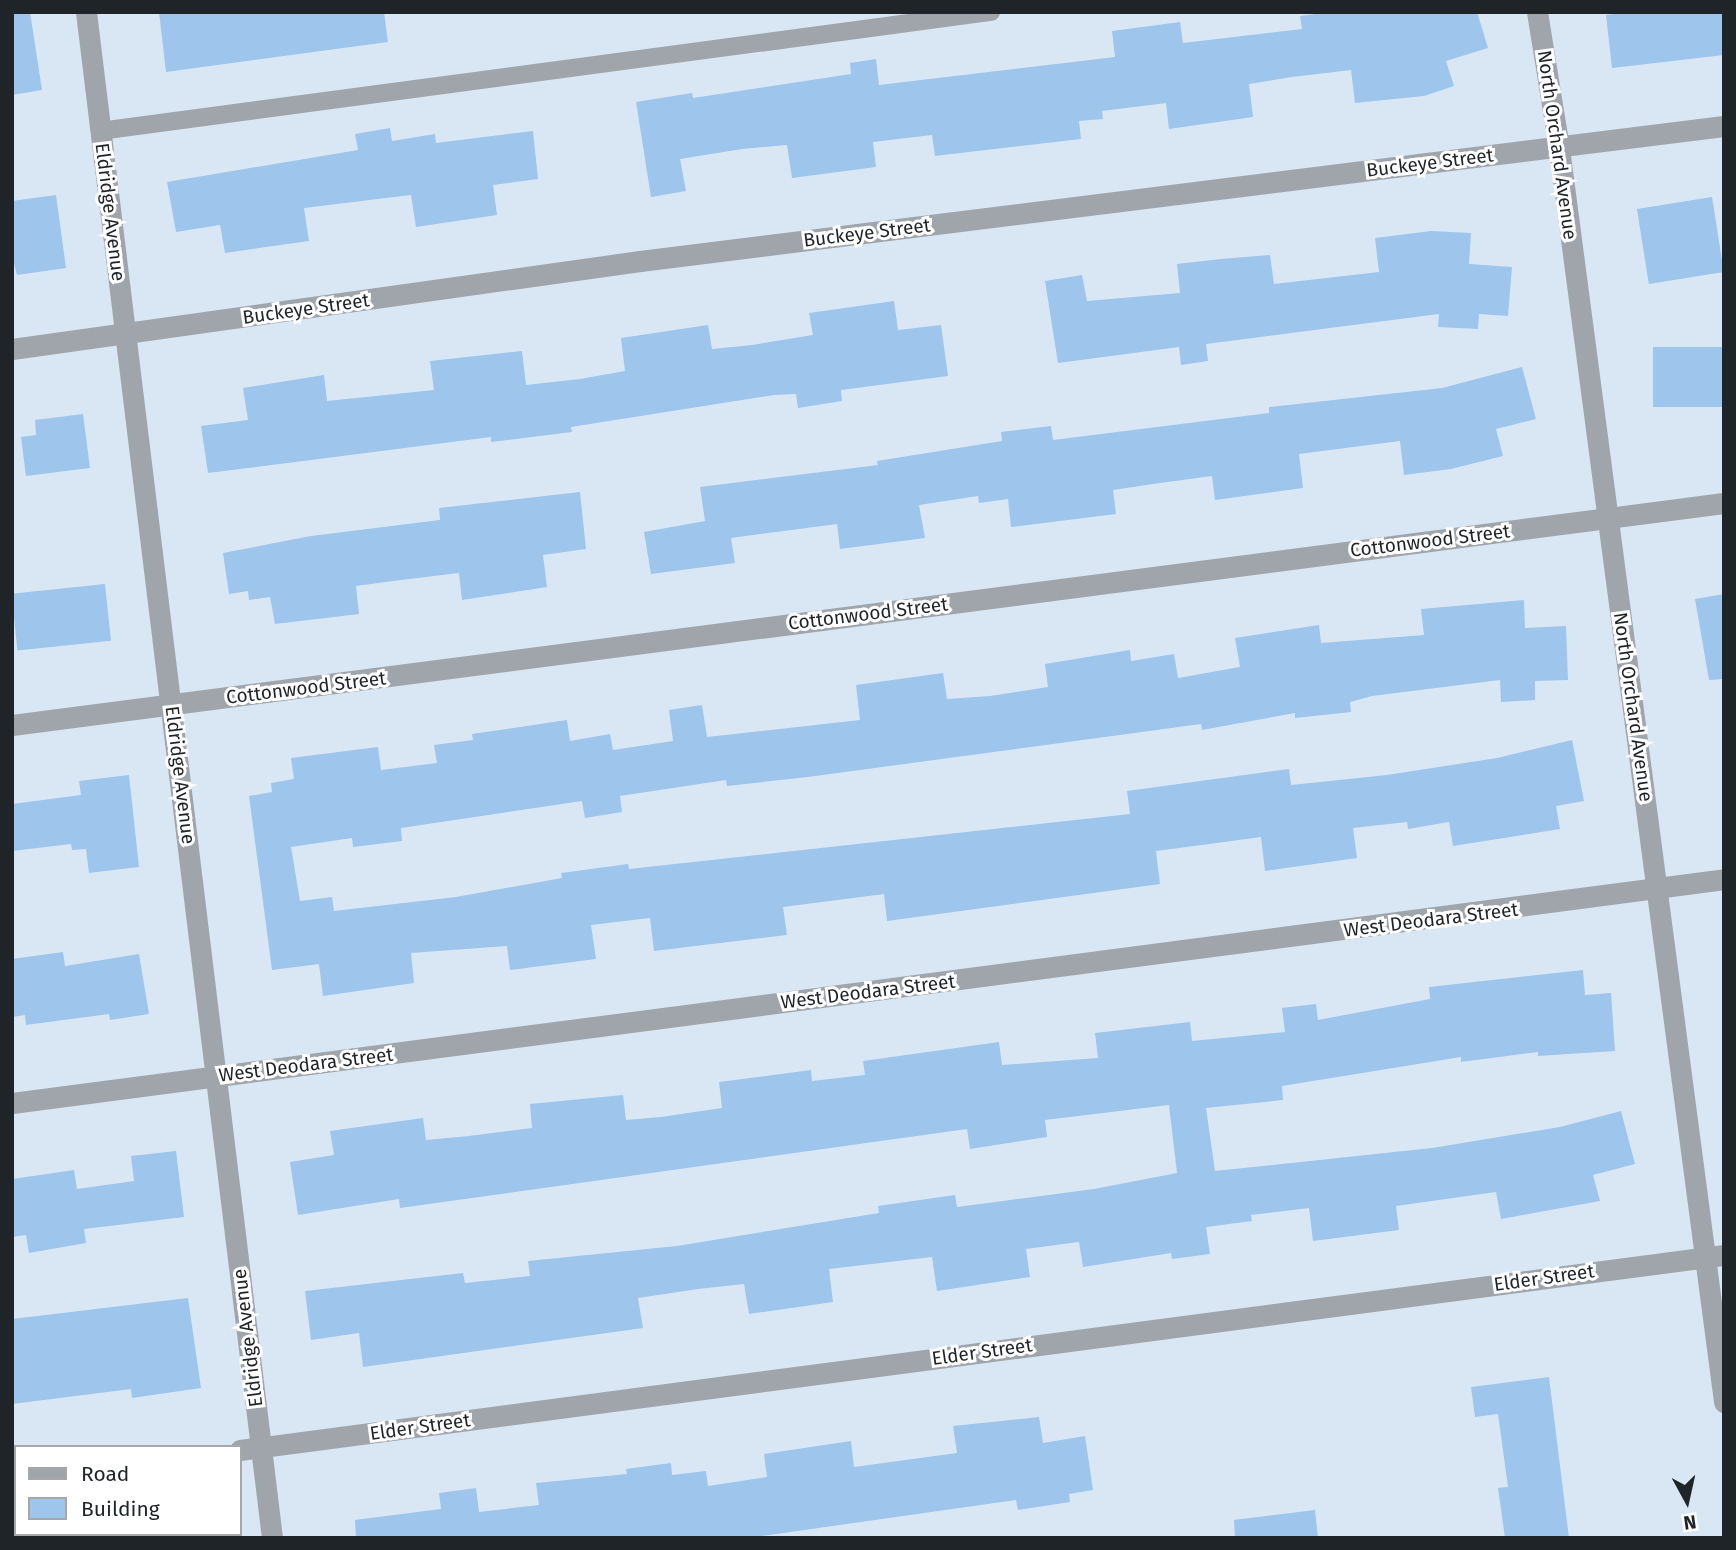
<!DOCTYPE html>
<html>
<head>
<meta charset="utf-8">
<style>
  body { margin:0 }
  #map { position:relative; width:1736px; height:1550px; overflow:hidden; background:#d9e7f5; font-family:"Fira Sans",sans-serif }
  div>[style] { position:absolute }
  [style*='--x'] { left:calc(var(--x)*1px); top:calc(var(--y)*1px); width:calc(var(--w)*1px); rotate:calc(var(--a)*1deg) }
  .building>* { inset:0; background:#9ec5ec; transform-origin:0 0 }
  .service>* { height:18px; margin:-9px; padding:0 9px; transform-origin:9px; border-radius:9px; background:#a0a5ac }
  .minor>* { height:21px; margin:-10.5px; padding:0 10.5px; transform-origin:10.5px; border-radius:10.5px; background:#a0a5ac }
  .tertiary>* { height:21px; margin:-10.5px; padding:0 10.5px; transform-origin:10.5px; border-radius:10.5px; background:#a0a5ac }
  span { translate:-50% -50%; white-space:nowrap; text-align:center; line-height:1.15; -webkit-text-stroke:6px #fff; paint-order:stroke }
  .street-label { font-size:19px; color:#1f2429 }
  .frame { position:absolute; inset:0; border:14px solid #1f2429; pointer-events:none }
  .legend { position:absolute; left:14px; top:1445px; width:228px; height:91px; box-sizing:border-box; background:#fff; border:2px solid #a5a7a9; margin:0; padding:9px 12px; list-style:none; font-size:21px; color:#1f2429 }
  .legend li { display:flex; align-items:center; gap:14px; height:35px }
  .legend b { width:35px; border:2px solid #a5a7a9 }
  .north { position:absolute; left:1652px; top:1466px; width:70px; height:70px; -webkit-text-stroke:5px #fff; paint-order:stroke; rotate:172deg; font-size:19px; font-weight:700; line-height:28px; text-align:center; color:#1f2429 }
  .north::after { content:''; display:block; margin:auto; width:24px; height:32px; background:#1f2429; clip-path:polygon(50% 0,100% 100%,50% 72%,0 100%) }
</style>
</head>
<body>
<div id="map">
  <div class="building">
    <i style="clip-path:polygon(12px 12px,30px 12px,42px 90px,12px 95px)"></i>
    <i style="clip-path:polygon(159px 12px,384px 12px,388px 42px,166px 72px)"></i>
    <i style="clip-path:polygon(1331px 12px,1477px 12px,1488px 48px,1446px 61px,1454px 86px,1424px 96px,1355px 103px,1351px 70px,1292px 77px,1249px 84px,1253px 117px,1169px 129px,1166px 103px,1102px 111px,1103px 119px,1079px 121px,1081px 139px,935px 156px,932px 135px,873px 142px,876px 167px,792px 178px,787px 145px,742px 149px,680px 159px,686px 191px,651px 197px,636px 102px,692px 93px,693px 98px,851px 74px,850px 63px,876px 59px,879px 85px,1115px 57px,1112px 31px,1180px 22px,1183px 43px,1302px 29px,1300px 16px)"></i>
    <i style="clip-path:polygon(1630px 12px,1724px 12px,1724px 55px,1612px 68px,1606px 15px)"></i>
    <i style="clip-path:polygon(390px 128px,392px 141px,435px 134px,436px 143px,533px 131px,538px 179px,493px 185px,497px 215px,416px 227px,411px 195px,304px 208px,309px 241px,225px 253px,220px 225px,176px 232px,167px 182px,358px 150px,355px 134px)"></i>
    <i style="clip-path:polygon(56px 195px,66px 268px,17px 275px,12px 256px,12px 201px)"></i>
    <i style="left:1712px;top:197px;width:76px;height:76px;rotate:81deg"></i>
    <i style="clip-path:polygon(1431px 231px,1471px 233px,1469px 264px,1512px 267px,1508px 316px,1479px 314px,1478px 329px,1438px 327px,1439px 314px,1206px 344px,1208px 361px,1181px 365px,1179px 347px,1058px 363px,1045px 281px,1082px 275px,1087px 301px,1180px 293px,1177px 264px,1221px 259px,1270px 255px,1274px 284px,1379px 272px,1375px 238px)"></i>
    <i style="clip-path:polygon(894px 301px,898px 330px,941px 325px,948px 376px,841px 390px,842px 401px,798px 408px,796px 394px,774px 395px,571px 427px,572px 432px,491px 442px,491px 437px,208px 473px,201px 426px,248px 420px,243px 388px,324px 375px,327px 401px,434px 390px,430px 361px,522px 351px,526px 385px,580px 379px,625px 371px,621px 338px,708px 325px,712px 349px,752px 345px,813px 335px,809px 313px)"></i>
    <i style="left:1724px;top:347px;width:60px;height:71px;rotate:90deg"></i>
    <i style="clip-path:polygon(1522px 367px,1536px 419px,1496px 429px,1503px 456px,1451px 469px,1404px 475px,1400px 441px,1299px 454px,1303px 488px,1215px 500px,1212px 476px,1153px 484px,1113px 490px,1116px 514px,1011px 527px,1008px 499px,979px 503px,978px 496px,919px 505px,925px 538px,840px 549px,837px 524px,776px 532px,731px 538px,735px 563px,651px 574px,644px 532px,705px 521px,700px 487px,878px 465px,877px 461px,1002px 441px,1001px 432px,1051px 426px,1053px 440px,1269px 413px,1269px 407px,1442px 388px)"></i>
    <i style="clip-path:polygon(83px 414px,90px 468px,26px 476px,21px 437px,36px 435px,35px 420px)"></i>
    <i style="clip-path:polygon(580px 492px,586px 549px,543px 555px,547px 587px,462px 600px,459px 573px,401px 580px,356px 586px,359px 614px,275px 624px,270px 597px,249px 600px,248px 591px,229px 594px,223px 553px,311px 536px,440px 520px,439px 508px)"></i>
    <i style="left:105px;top:584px;width:57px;height:94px;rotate:84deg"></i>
    <i style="clip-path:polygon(1724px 594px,1724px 679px,1709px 680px,1695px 599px)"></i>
    <i style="clip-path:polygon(1524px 600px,1525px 628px,1566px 626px,1568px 680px,1535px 681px,1535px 700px,1501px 702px,1500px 680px,1372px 696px,1350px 702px,1351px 712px,1295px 718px,1295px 713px,1202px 730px,1201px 724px,808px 777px,727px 786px,726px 780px,620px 796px,622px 812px,585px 818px,582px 801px,401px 828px,402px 841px,353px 847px,352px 838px,291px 847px,300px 901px,332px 897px,334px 911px,456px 897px,562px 878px,561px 873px,628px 864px,629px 869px,1130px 814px,1127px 791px,1289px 769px,1291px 785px,1387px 775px,1497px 758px,1572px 740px,1584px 801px,1556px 806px,1560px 829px,1453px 846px,1449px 822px,1408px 829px,1407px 822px,1353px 828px,1357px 858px,1265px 871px,1261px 837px,1202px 845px,1156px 851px,1160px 884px,887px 921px,884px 894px,783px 907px,787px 935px,654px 951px,650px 918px,591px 925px,596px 959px,510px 970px,507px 946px,411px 953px,414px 983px,323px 996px,319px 964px,272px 970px,249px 796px,272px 792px,271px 783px,294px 779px,291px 758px,378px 747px,381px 770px,437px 763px,434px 745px,473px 740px,472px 734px,567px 720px,570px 741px,610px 734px,613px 750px,673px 741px,669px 710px,702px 705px,707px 737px,860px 720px,856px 685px,943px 673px,947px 699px,990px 696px,1048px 687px,1045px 664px,1130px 650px,1131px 661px,1174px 654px,1178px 678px,1240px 667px,1235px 638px,1319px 625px,1321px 643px,1424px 635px,1421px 609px)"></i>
    <i style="clip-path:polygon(129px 775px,139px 867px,89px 873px,86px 849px,72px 850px,71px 844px,12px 851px,12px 804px,81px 795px,79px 781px)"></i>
    <i style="clip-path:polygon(63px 952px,65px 966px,139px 954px,149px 1014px,110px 1020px,109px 1014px,26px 1025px,25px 1015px,12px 1017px,12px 959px)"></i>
    <i style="clip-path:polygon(1583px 970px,1585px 995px,1611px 993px,1615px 1051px,1538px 1056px,1538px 1052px,1461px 1062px,1461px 1057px,1282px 1086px,1283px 1100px,1206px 1108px,1215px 1171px,1432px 1148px,1560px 1127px,1621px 1111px,1635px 1164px,1593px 1175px,1600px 1201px,1501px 1219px,1496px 1192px,1396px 1206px,1399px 1230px,1313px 1241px,1309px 1208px,1251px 1215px,1252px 1221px,1206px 1227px,1210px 1254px,1172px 1259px,1171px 1253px,1083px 1267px,1079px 1242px,1026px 1249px,1030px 1277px,937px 1291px,932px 1257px,829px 1269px,833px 1302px,749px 1314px,744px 1284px,698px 1289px,638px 1298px,643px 1328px,363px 1367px,359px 1333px,311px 1340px,305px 1291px,463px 1273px,465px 1283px,530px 1276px,528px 1261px,677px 1246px,879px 1213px,878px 1206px,955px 1195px,957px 1207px,1094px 1189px,1177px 1173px,1169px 1105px,1045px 1120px,1047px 1137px,970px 1149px,967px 1129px,400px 1208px,399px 1199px,298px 1215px,290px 1162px,334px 1155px,330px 1131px,423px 1118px,426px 1140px,469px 1136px,532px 1128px,530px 1104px,623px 1095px,626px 1120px,661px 1117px,722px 1108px,719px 1082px,811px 1070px,812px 1081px,865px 1075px,863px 1061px,999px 1042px,1002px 1065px,1098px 1058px,1095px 1033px,1190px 1022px,1192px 1041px,1285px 1032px,1282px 1008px,1316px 1004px,1318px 1020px,1430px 999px,1429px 987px)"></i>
    <i style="clip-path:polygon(176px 1151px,184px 1217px,84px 1229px,86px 1243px,29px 1253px,26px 1235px,12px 1237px,12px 1179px,74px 1170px,77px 1189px,134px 1181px,131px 1156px)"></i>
    <i style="clip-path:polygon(188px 1298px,201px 1388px,132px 1398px,131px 1389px,12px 1404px,12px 1319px)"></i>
    <i style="clip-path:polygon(1549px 1377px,1569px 1538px,1505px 1538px,1498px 1488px,1508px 1487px,1498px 1414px,1475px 1417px,1471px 1387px)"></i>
    <i style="clip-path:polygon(1039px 1417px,1043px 1443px,1085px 1436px,1093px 1490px,1069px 1494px,1070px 1502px,1018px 1510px,1016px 1500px,748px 1538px,356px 1538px,355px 1520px,441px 1509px,439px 1493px,476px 1488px,479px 1512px,539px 1505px,536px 1483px,627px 1474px,626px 1469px,671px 1463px,672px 1475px,706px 1471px,708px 1486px,767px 1477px,764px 1454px,851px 1441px,854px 1467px,957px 1453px,953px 1426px)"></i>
    <i style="clip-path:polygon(1315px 1510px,1318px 1538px,1235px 1538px,1234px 1520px)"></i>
  </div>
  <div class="service">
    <i style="--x:100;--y:131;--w:899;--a:-7.61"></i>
  </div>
  <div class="minor">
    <i style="--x:86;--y:12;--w:1537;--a:83.05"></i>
    <i style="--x:12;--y:349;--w:634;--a:-7.98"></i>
    <i style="--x:640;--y:261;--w:1092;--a:-7.1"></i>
    <i style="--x:12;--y:725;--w:1726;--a:-7.39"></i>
    <i style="--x:12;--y:1103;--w:1727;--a:-7.45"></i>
    <i style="--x:240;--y:1450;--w:1497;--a:-7.49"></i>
    <i style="--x:12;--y:1480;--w:4;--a:-14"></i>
  </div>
  <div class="tertiary">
    <i style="--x:1537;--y:12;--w:138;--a:80.8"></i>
    <i style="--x:1559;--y:148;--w:1265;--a:82.5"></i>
  </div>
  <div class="street-label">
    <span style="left:1557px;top:145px;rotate:82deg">North Orchard Avenue</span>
    <span style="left:1430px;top:163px;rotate:-7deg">Buckeye Street</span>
    <span style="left:110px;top:212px;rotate:83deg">Eldridge Avenue</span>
    <span style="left:867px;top:233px;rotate:-7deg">Buckeye Street</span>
    <span style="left:306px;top:309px;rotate:-8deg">Buckeye Street</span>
    <span style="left:1430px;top:541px;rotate:-7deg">Cottonwood Street</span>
    <span style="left:868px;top:614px;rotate:-7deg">Cottonwood Street</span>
    <span style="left:306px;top:688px;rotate:-7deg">Cottonwood Street</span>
    <span style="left:1633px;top:707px;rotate:82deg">North Orchard Avenue</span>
    <span style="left:180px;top:775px;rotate:83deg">Eldridge Avenue</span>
    <span style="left:1431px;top:920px;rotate:-7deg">West Deodara Street</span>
    <span style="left:868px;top:992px;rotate:-7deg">West Deodara Street</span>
    <span style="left:306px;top:1065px;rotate:-7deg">West Deodara Street</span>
    <span style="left:1544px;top:1278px;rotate:-8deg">Elder Street</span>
    <span style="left:248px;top:1338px;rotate:-97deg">Eldridge Avenue</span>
    <span style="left:982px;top:1352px;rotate:-8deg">Elder Street</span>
    <span style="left:420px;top:1427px;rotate:-8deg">Elder Street</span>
  </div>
  <div class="frame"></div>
  <ul class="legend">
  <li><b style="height:9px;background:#a0a5ac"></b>Road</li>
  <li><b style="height:19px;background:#9ec5ec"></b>Building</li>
  </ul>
  <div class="north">N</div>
</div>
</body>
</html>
